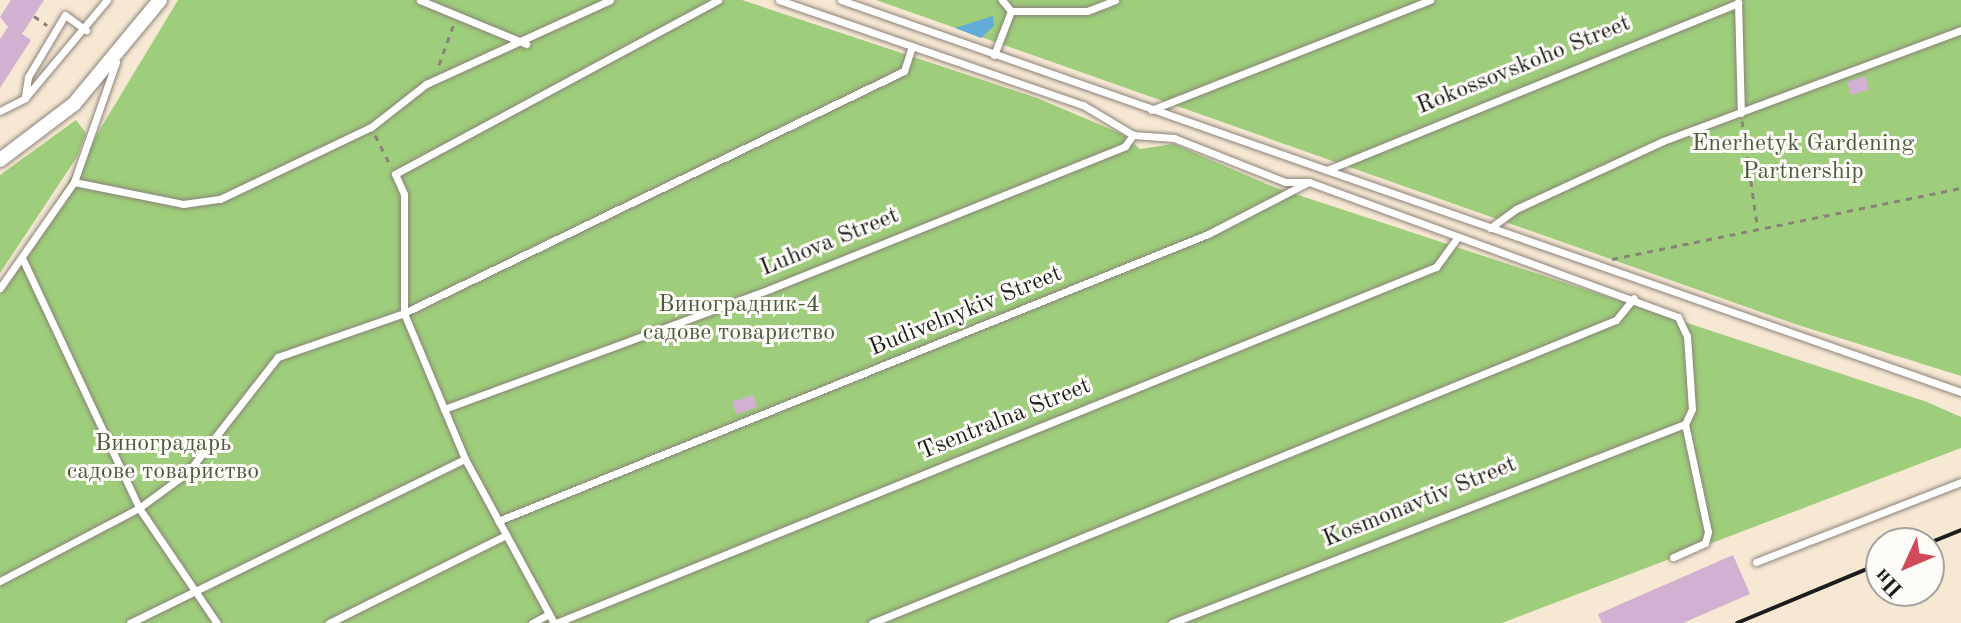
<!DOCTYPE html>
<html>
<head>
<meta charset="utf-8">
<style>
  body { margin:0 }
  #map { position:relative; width:1961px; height:623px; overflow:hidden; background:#f7e8d4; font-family:"Old Standard TT",serif }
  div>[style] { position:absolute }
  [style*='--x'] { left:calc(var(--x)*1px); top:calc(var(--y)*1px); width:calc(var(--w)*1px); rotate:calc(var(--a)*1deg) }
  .green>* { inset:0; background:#9ecd7b }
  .water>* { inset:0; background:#62acda }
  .building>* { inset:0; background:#d2b0d2; transform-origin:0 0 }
  .path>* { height:3px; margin-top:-1.5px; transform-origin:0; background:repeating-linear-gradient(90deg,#8a8278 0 6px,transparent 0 12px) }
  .roads { filter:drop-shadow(0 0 2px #8a8278) drop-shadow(0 0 2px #8a8278) }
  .service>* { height:7px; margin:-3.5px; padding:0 3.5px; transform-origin:3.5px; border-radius:3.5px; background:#fff }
  .minor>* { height:14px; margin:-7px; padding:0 7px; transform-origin:7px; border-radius:7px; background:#fff }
  .rail>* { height:4px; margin:-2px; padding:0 2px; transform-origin:2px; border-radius:2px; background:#1c1c1c }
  span { translate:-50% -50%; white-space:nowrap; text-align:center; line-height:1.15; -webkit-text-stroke:6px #fdfcf7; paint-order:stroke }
  .street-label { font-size:24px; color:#1c1c1c }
  .park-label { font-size:24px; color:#4a5a3d }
  .north { position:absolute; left:1865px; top:527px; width:80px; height:80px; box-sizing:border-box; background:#fdfcf7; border:2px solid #a3a29f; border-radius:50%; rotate:226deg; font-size:22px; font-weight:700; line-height:32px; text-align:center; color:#1c1c1c }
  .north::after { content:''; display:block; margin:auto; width:28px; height:36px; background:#d1495b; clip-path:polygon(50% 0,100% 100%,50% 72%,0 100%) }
</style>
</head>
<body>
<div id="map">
  <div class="green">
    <i style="clip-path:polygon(178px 0,742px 0,1037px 98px,1122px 134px,1140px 149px,1174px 144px,1274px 187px,1927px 402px,1961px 417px,1961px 448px,1502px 623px,0 623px,0 295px)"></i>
    <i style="clip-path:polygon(876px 0,1961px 0,1961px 376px,1795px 324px)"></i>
    <i style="clip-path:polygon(76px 120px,86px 133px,77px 157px,0 273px,0 175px)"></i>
  </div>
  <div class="water">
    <i style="clip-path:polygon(993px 16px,994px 26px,981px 38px,955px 28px)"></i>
  </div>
  <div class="building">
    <i style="clip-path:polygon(11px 0,44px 0,22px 34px,31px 40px,0 88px,0 39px,8px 27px,0 17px)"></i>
    <i style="left:1865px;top:76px;width:14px;height:19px;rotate:73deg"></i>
    <i style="left:753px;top:395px;width:13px;height:22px;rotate:72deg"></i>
    <i style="clip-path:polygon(1733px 555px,1750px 594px,1683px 623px,1602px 623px,1598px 614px)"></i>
  </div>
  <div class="path">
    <i style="--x:34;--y:16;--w:16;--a:35"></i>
    <i style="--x:439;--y:65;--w:45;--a:-70.3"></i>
    <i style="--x:1742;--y:121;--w:104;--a:81.7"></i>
    <i style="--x:375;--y:135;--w:36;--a:63"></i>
    <i style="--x:1612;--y:259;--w:356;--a:-11.5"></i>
  </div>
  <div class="roads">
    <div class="service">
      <i style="--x:420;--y:0;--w:115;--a:22.5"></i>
      <i style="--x:779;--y:0;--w:322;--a:19.1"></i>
      <i style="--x:1083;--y:105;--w:58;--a:31"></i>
      <i style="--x:1133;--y:135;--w:41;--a:4.2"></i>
      <i style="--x:1174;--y:138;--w:119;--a:21.6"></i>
      <i style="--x:1285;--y:182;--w:24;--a:0"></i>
      <i style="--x:1309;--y:182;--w:393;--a:20.1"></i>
      <i style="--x:1678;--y:317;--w:21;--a:65"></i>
      <i style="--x:1687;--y:336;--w:73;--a:86.1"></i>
      <i style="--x:1692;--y:409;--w:17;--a:115"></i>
      <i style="--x:1685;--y:424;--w:110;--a:78"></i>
      <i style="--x:1708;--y:532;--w:11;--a:105"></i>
      <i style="--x:1705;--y:543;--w:35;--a:156"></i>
      <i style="--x:841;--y:0;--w:1187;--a:19.29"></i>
      <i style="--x:1002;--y:0;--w:14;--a:51"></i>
      <i style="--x:1738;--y:2;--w:111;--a:88.5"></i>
      <i style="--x:994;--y:55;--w:47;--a:-68.9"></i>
      <i style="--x:1011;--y:11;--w:76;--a:0"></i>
      <i style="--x:1087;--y:11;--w:30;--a:-21"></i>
      <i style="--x:25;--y:96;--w:19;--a:-81"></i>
      <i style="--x:28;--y:77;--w:72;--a:-59.2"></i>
      <i style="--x:65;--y:15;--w:26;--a:36"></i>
      <i style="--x:1151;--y:110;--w:300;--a:-21.5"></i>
      <i style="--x:0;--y:111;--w:28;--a:-27"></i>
      <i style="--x:25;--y:98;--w:128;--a:-50.1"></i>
      <i style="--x:1327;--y:170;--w:444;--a:-22.1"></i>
      <i style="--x:74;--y:182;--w:111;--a:11.4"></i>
      <i style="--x:183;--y:204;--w:37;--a:-8"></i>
      <i style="--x:220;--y:199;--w:167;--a:-25.5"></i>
      <i style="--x:371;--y:127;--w:70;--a:-38"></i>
      <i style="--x:426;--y:84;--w:202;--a:-24.5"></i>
      <i style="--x:1490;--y:228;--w:32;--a:-36"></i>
      <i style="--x:1516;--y:209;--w:162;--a:-24.8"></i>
      <i style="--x:1663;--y:141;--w:318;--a:-20.4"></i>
      <i style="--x:23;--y:260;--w:274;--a:64.9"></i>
      <i style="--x:139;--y:508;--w:139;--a:55.9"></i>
      <i style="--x:0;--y:288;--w:129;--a:-55.1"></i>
      <i style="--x:74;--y:182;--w:127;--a:-70.7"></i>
      <i style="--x:444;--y:409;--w:347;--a:-20.2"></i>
      <i style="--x:770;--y:289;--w:383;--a:-21.9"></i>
      <i style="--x:1125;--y:146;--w:14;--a:-54"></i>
      <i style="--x:498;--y:521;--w:766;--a:-22.01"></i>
      <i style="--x:1208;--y:234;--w:111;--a:-27.3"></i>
      <i style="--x:1756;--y:562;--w:220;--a:-21.3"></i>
      <i style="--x:0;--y:581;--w:157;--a:-27.7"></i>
      <i style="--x:139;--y:508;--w:61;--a:-36.3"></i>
      <i style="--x:188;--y:472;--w:146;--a:-52"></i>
      <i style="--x:278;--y:357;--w:133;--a:-19.2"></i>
      <i style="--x:404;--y:313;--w:555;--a:-25.83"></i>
      <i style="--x:904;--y:71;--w:25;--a:-72"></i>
      <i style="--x:130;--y:623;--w:373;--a:-26.1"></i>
      <i style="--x:329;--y:623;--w:198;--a:-26.4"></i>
      <i style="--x:532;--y:623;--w:19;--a:-28"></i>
      <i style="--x:554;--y:623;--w:187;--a:-118.5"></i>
      <i style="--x:465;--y:459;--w:158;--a:-112.7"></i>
      <i style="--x:404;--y:313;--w:119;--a:-90"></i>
      <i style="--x:404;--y:194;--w:22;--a:-114"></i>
      <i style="--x:395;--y:174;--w:367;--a:-28.3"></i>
      <i style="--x:556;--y:623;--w:949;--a:-22.03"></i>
      <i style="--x:1436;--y:267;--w:36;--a:-54"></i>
      <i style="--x:872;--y:623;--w:803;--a:-22.16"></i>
      <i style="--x:1616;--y:320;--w:28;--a:-51"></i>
      <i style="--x:1172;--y:623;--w:550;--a:-21.2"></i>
    </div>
    <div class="minor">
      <i style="--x:0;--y:160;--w:93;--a:-37.1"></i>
      <i style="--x:74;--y:104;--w:135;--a:-50.4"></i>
    </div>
  </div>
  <div class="rail">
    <i style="--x:1929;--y:543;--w:35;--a:-22"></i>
    <i style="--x:1737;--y:623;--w:156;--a:-22.6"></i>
  </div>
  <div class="street-label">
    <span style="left:1524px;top:66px;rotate:-22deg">Rokossovskoho Street</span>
    <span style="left:830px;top:243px;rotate:-22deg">Luhova Street</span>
    <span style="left:966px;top:312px;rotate:-22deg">Budivelnykiv Street</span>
    <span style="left:1005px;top:420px;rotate:-22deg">Tsentralna Street</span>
    <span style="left:1420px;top:503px;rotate:-22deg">Kosmonavtiv Street</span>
  </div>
  <div class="park-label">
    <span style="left:1803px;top:159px">Enerhetyk Gardening<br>Partnership</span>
    <span style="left:739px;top:320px">Виноградник-4<br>садове товариство</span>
    <span style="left:163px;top:459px">Виноградарь<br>садове товариство</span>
  </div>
  <div class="north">Пн</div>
</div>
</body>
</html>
